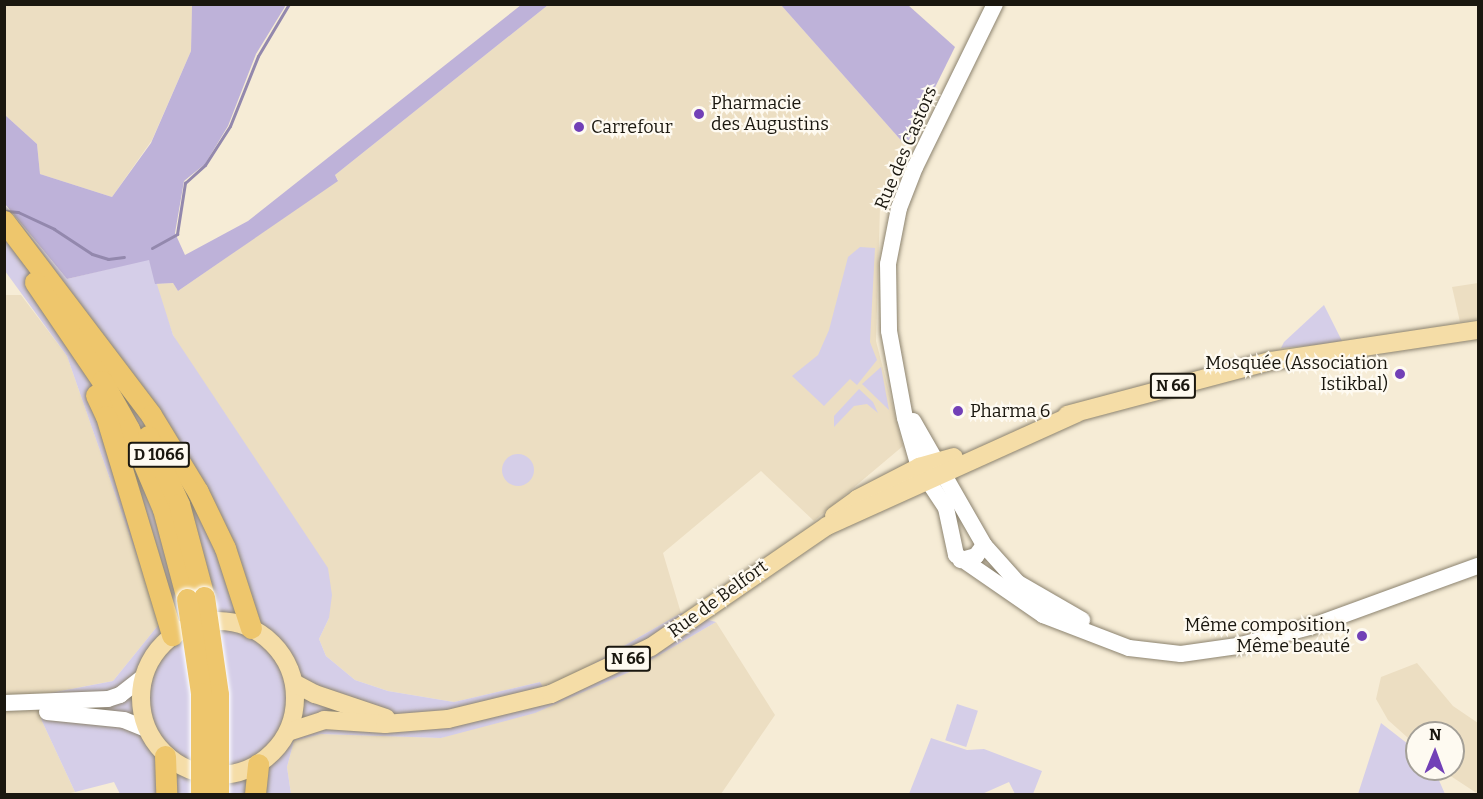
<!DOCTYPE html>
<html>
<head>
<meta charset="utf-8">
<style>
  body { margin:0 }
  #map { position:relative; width:1483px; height:799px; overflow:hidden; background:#f6ecd6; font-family:Bitter,serif }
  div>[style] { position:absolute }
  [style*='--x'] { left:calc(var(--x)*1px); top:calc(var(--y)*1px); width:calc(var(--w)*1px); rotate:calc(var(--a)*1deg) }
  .built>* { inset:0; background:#ecdec2 }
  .green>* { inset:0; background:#d5cee8; transform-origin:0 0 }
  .round { border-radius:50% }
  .forest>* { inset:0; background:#beb2d9 }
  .stream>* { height:3px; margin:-1.5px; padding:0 1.5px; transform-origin:1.5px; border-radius:1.5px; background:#9388ad }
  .roads { filter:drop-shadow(0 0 2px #8c836f) drop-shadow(0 0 2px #8c836f) }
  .secondary>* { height:16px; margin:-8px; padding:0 8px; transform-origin:8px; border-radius:8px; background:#fff }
  .primary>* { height:18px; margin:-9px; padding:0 9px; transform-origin:9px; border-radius:9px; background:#f5dda7 }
  .primary>.ring { margin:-9px; padding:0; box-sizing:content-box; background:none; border:18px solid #f5dda7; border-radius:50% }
  .highway>* { height:21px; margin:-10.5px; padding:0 10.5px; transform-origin:10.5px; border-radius:10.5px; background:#eec66c }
  .bridges { filter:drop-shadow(0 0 2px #fff) drop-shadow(0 0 2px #fff) }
  .highway-bridge>* { height:21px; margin:-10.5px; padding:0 10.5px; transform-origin:10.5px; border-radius:10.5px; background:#eec66c }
  .dots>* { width:16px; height:16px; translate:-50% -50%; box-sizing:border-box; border:3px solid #fefaf1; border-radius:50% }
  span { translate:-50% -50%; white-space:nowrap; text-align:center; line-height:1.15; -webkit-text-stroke:4.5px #fefaf1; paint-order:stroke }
  .shield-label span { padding:2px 4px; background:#fefaf1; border:2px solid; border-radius:4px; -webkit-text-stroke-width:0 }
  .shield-label { font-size:16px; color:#1a170f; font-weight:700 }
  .poi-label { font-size:18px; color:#1a170f }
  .left { translate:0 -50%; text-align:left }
  .right { translate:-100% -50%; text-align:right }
  .street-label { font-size:18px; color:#1a170f }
  .frame { position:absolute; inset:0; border:6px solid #1a170f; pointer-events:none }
  .north { position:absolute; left:1405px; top:721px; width:60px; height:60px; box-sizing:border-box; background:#fefaf1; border:2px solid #a39f97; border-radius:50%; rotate:1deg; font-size:16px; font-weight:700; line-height:24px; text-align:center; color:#1a170f }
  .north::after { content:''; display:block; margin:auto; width:21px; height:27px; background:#7240b7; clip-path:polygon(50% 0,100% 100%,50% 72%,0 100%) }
</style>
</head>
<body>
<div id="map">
  <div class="built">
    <i style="clip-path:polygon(4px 5px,192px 5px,191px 51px,152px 140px,112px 197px,40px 174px,37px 144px,5px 115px)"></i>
    <i style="clip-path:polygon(548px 5px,781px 5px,906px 146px,880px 207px,876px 341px,903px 446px,814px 521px,761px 471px,663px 553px,681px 613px,575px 674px,542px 688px,540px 682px,454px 702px,388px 691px,355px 680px,326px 656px,319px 639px,329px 618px,173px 335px,155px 284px,173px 283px,178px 291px,338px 180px,335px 175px)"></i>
    <i style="clip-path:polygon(1478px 283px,1478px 319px,1460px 322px,1452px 287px)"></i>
    <i style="clip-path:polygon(5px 295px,21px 295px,67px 356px,160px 623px,113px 681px,49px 693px,41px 719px,75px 792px,66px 794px,5px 794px)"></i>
    <i style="clip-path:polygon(716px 622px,775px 715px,721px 794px,291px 794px,287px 767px,294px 741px,321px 734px,441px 738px,634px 670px)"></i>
    <i style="clip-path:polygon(1417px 663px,1453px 706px,1478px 723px,1478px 794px,1440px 769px,1453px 769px,1453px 733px,1417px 733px,1417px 746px,1388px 720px,1376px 699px,1381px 677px)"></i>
  </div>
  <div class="green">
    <i style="clip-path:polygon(4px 204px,67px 279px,149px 259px,173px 335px,328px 568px,332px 595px,329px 618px,319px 639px,326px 656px,355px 680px,388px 691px,454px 702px,540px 682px,543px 687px,575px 674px,681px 613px,716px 622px,634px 670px,535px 713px,441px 738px,321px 734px,294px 741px,287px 767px,291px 794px,120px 794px,114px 782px,75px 792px,41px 719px,50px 693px,113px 681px,160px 623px,67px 356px,5px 271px)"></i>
    <i style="clip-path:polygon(860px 247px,875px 248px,870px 342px,877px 360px,857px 385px,850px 379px,824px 406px,792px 376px,818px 355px,829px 330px,848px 257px)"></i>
    <i style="clip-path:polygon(1324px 305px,1343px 343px,1281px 348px,1284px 342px)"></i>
    <i style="clip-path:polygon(881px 367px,889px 410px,862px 384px)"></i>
    <i style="clip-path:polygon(859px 389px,873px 402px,878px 413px,867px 404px,854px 406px,834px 427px,834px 416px)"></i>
    <i class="round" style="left:502px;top:454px;width:32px;height:32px"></i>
    <i style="left:957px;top:704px;width:22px;height:38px;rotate:18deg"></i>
    <i style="clip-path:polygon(1381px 723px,1417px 751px,1417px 769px,1434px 769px,1445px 794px,1358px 794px)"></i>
    <i style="clip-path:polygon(931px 738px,967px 750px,984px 749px,1042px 771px,1033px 794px,1015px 794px,1009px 782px,982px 794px,909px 794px)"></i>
  </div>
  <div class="forest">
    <i style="clip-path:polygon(192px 5px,286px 5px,256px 54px,228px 126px,205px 164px,184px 181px,175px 233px,185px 255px,248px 221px,521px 5px,548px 5px,335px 175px,338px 181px,178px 291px,173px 283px,155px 284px,149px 260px,67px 279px,5px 204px,5px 115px,37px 144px,40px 174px,112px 197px,151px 143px,191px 51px)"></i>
    <i style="clip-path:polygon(781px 5px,908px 5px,955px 47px,906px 146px)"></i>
  </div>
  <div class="stream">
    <i style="--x:6;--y:211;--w:12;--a:5"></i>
    <i style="--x:18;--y:212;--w:40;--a:25"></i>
    <i style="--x:54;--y:229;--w:45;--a:33.3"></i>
    <i style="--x:92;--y:254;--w:17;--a:17"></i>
    <i style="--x:108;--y:259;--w:16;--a:-7"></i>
    <i style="--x:152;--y:248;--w:29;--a:-29"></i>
    <i style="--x:177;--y:234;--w:52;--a:-81.1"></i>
    <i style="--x:185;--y:183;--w:27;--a:-42"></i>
    <i style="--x:205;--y:165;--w:46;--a:-57.3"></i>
    <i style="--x:230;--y:126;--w:75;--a:-68.2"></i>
    <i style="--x:258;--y:56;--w:61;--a:-59.2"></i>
  </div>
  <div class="roads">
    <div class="secondary">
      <i style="--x:995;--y:4;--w:182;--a:116.1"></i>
      <i style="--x:915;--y:167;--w:44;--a:111.3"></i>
      <i style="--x:899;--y:208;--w:57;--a:101.1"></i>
      <i style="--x:888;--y:264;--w:67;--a:89.1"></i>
      <i style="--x:889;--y:331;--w:88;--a:79.6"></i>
      <i style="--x:905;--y:418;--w:51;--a:74.1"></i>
      <i style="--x:919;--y:467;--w:49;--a:56.6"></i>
      <i style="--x:946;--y:508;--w:48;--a:78"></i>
      <i style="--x:956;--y:555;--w:106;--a:34.6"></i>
      <i style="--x:1043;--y:615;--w:92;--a:21"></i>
      <i style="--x:1129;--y:648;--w:52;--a:6.6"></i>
      <i style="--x:1181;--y:654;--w:57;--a:-8.1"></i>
      <i style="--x:1237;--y:646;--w:75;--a:-14.6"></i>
      <i style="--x:1310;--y:627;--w:179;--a:-20"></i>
      <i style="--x:913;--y:421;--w:143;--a:60.2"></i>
      <i style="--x:984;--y:545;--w:14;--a:126"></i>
      <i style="--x:976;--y:556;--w:16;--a:165"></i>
      <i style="--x:984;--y:545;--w:51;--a:48.2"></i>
      <i style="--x:1018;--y:583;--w:74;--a:30"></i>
      <i style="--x:4;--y:703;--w:104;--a:-2.2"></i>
      <i style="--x:108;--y:699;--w:13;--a:-18"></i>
      <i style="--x:120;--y:695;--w:28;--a:-38"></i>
      <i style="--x:47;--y:712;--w:77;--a:5.9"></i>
      <i style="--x:124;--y:720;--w:24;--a:22"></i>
    </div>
    <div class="primary">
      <i style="--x:1067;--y:415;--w:210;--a:-14.9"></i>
      <i style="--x:1270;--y:361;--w:210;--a:-8.5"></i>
      <i style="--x:834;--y:516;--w:29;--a:-36"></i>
      <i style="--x:857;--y:499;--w:70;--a:-27.3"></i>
      <i style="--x:919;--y:467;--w:36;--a:-16"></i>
      <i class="ring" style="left:141px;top:621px;width:136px;height:136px"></i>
      <i style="--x:294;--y:683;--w:24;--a:28"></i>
      <i style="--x:315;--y:694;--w:75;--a:18.7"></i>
      <i style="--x:288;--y:732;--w:38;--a:-18"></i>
      <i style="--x:324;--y:720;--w:61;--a:3.8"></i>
      <i style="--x:385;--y:724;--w:63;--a:-4.5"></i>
      <i style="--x:448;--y:719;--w:106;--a:-13.6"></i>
      <i style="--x:551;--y:694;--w:110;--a:-25.2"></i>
      <i style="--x:651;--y:647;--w:214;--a:-34.5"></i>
      <i style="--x:827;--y:526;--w:274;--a:-24.3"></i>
    </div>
    <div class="highway">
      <i style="--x:4;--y:221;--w:243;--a:52.8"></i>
      <i style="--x:151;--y:415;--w:90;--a:58.6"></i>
      <i style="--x:198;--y:492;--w:62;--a:64.3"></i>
      <i style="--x:225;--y:548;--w:84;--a:72"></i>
      <i style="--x:35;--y:282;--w:120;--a:55.9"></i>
      <i style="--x:102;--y:381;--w:55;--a:60.6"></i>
      <i style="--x:129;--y:429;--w:87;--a:67"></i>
      <i style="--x:163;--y:509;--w:93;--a:75.1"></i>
      <i style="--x:96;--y:395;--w:23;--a:65"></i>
      <i style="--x:106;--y:416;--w:229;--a:73.2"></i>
      <i style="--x:148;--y:436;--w:75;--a:65.5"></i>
      <i style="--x:179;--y:504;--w:96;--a:75"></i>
      <i style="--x:165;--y:756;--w:38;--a:88"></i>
      <i style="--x:255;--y:794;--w:30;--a:-84"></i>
    </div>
  </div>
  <div class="bridges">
    <div class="highway-bridge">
      <i style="--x:204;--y:597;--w:98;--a:81.8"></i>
      <i style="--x:218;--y:694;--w:100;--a:90"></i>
      <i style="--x:187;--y:599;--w:95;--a:81.5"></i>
      <i style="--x:201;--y:693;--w:101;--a:90"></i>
    </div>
  </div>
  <div class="dots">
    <i style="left:699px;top:114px;background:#7240b7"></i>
    <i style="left:579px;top:127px;background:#7240b7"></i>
    <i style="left:1400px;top:374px;background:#7240b7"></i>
    <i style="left:958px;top:411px;background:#7240b7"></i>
    <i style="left:1362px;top:636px;background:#7240b7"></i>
  </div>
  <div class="shield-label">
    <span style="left:1173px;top:386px">N 66</span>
    <span style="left:159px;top:455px">D 1066</span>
    <span style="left:628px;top:659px">N 66</span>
  </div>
  <div class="poi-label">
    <span class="left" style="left:711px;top:114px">Pharmacie<br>des Augustins</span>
    <span class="left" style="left:591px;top:127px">Carrefour</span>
    <span class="right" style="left:1388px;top:374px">Mosquée (Association<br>Istikbal)</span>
    <span class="left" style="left:970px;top:411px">Pharma 6</span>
    <span class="right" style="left:1350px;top:636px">Même composition,<br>Même beauté</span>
  </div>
  <div class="street-label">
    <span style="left:906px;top:148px;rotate:-67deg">Rue des Castors</span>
    <span style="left:718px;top:599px;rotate:-36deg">Rue de Belfort</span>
  </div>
  <div class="frame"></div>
  <div class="north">N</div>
</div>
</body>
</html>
